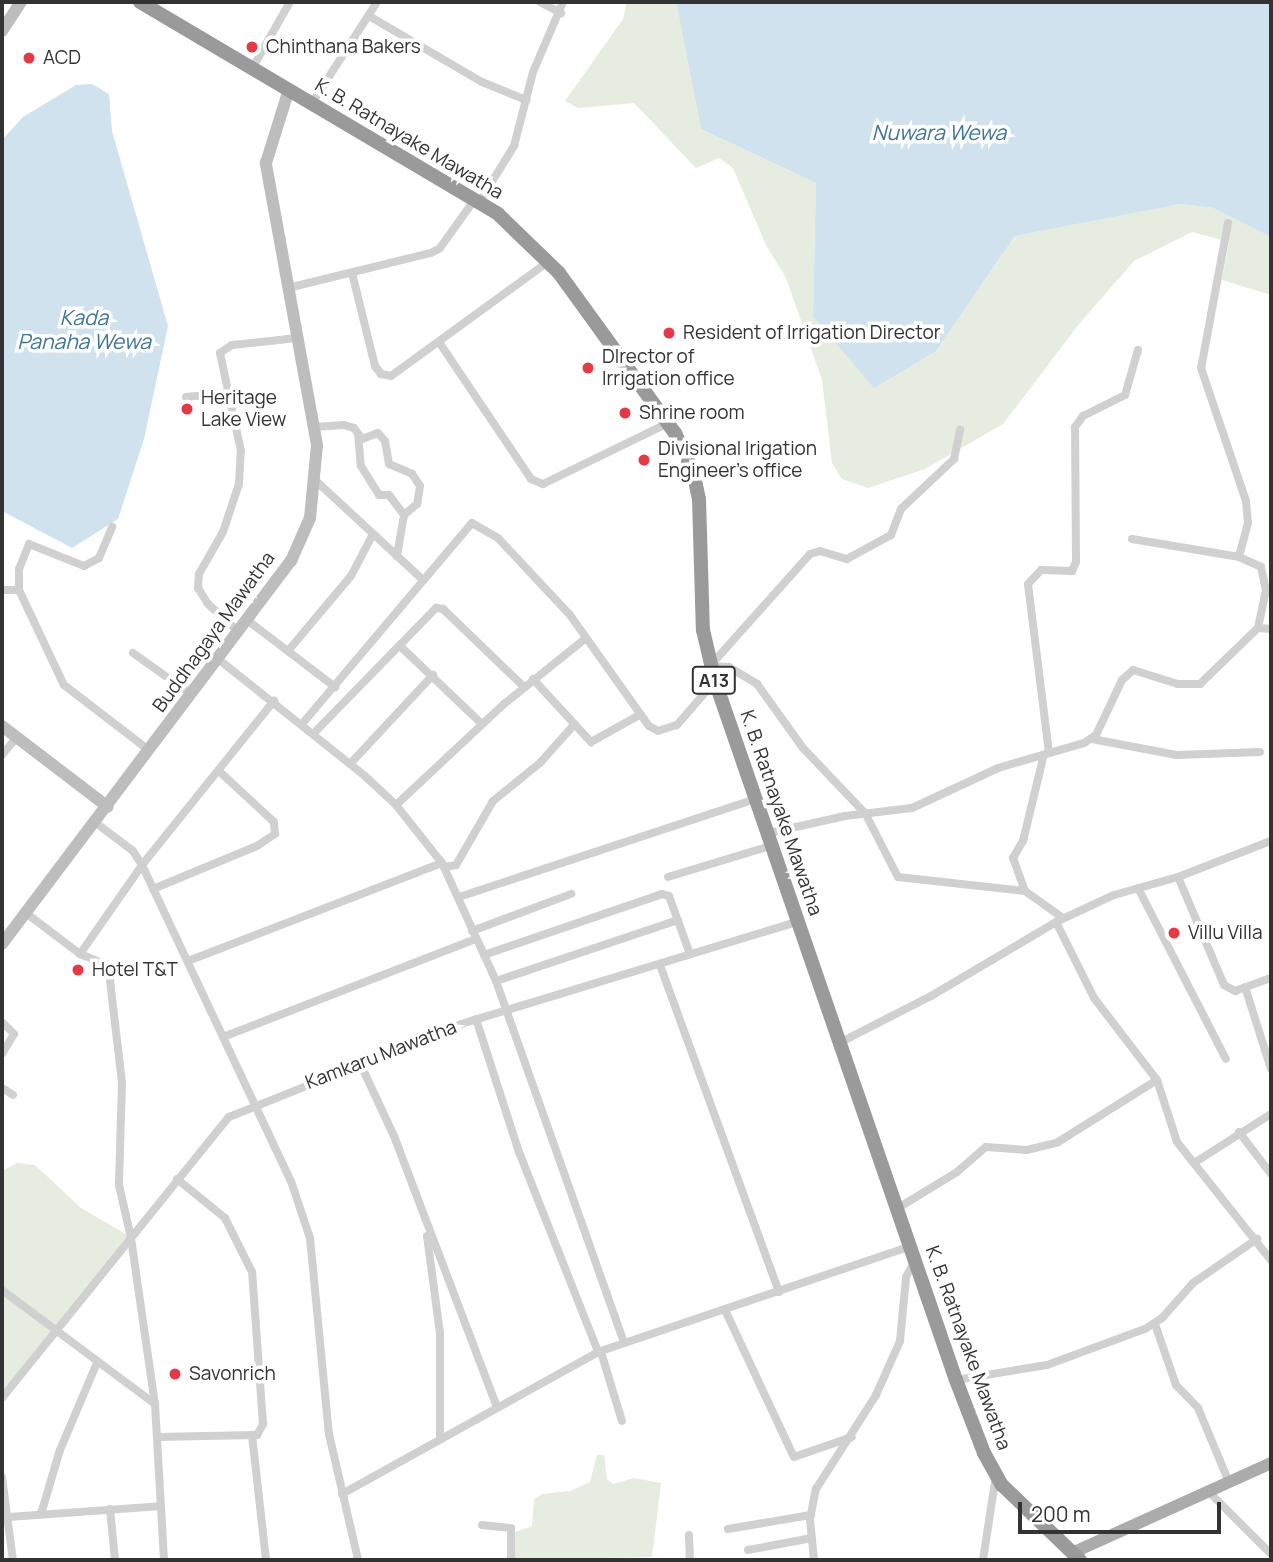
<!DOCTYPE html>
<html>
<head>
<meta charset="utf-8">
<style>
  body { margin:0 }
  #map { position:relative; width:1273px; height:1562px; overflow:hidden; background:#fff; font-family:Manrope,sans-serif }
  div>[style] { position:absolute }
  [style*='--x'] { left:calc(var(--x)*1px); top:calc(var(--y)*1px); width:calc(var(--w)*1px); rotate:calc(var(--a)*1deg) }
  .green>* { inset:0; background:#e6ecdf }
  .water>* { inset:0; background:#cfe2ee }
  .street>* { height:8px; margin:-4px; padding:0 4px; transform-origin:4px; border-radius:4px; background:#d0d0d0 }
  .secondary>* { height:12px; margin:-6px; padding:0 6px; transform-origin:6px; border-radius:6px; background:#bdbdbd }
  .primary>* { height:12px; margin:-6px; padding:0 6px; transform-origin:6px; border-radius:6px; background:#ababab }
  .highway>* { height:14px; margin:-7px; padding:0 7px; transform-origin:7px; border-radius:7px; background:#9a9a9a }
  .dots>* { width:19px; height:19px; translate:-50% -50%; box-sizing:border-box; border:4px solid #fff; border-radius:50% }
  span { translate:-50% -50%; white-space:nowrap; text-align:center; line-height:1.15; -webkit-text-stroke:7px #fff; paint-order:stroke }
  .shield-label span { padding:2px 5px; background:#fff; border:2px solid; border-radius:5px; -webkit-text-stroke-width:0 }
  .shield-label { font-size:18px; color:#333; font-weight:700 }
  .poi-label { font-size:19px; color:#333 }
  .left { translate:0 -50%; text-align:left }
  .street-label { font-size:19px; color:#333 }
  .water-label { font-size:21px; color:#3f7597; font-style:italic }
  .frame { position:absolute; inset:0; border:4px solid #333; pointer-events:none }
  .scale { position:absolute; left:1018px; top:1502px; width:203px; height:32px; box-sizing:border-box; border:4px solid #333; border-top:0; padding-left:9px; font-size:21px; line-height:24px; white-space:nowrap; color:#333; -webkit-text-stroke:5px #fff; paint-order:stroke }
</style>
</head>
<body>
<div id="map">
  <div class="green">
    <i style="clip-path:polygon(627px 2px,676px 2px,701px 129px,816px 183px,813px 316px,936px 351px,1015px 236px,1181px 204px,1213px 208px,1271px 237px,1271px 295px,1222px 280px,1229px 242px,1192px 232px,1134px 261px,1079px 324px,1003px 424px,925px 469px,868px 488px,842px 479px,832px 463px,822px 380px,786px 278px,766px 245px,733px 168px,719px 158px,696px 168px,634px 103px,578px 108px,565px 101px,623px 19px)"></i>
    <i style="clip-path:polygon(17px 1163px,35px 1165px,81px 1208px,131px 1237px,2px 1401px,2px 1171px)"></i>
    <i style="clip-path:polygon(597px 1455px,604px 1455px,607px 1479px,613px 1484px,634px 1478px,661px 1483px,652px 1557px,512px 1560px,515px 1532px,532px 1526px,534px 1500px,542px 1494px,570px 1491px,590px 1482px)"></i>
  </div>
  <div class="water">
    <i style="clip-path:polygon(676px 2px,1271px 2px,1271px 237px,1213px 208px,1181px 204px,1015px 236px,936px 351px,874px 388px,813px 316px,816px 183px,701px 129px)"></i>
    <i style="clip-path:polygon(92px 84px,109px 94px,112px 131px,168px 326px,144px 439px,118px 519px,72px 548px,2px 511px,2px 140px,23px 117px,76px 85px)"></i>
  </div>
  <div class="street">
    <i style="--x:540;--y:2;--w:24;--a:28"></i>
    <i style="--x:369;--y:16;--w:131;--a:30.3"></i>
    <i style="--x:482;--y:82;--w:48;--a:22.2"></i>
    <i style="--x:253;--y:67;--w:75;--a:-60.4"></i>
    <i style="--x:312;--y:103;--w:120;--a:-57.2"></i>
    <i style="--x:480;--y:201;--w:65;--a:-58.3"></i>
    <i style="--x:514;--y:146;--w:76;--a:-75.6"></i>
    <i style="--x:533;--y:72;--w:76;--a:-66.8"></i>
    <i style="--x:1228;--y:223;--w:147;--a:100.5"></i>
    <i style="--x:1201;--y:368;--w:140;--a:71.3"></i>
    <i style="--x:1246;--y:501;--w:22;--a:85"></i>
    <i style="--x:1248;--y:523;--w:35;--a:105"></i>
    <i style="--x:352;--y:273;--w:96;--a:76.1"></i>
    <i style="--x:375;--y:366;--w:10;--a:53"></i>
    <i style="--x:381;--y:374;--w:10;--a:11"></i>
    <i style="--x:391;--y:376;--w:195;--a:-36"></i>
    <i style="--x:288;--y:288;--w:147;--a:-13.8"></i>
    <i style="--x:431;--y:253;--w:10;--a:-29"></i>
    <i style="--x:440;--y:248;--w:60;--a:-54.5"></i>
    <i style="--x:439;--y:342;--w:165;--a:56.1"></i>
    <i style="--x:531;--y:479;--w:13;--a:23"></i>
    <i style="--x:543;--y:484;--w:139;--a:-26"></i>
    <i style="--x:186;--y:397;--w:41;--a:-5.6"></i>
    <i style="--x:314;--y:427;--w:30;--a:-4"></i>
    <i style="--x:344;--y:425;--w:10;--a:17"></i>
    <i style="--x:354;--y:428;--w:14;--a:54"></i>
    <i style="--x:362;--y:439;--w:17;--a:-21"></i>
    <i style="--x:378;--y:433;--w:11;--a:49"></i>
    <i style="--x:385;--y:441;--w:23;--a:80"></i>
    <i style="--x:389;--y:464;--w:25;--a:23"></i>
    <i style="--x:412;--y:474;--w:14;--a:56"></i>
    <i style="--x:420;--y:486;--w:18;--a:99"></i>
    <i style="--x:417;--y:504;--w:17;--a:140"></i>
    <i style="--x:358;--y:434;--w:32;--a:85"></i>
    <i style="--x:361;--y:466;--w:34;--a:58"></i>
    <i style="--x:379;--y:495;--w:10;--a:0"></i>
    <i style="--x:389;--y:495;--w:25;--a:53"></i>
    <i style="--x:404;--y:515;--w:42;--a:99.7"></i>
    <i style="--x:314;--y:479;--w:149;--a:42.8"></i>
    <i style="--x:1132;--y:539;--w:109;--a:9.5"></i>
    <i style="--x:1239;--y:557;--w:24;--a:24"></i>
    <i style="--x:1261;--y:567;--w:24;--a:78"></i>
    <i style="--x:1266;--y:590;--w:39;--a:102"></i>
    <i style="--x:2;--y:590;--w:17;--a:0"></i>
    <i style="--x:19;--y:590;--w:105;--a:64.7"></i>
    <i style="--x:64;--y:685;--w:108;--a:37.5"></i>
    <i style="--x:19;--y:590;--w:21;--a:-90"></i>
    <i style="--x:19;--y:569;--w:27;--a:-68"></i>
    <i style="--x:29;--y:544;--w:59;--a:21.8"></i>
    <i style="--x:84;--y:566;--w:17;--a:-28"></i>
    <i style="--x:99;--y:558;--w:34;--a:-67"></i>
    <i style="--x:247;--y:620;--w:111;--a:37.3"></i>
    <i style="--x:1258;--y:628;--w:13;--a:4"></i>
    <i style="--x:239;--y:632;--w:42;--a:-137.9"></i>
    <i style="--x:208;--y:604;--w:19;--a:-122"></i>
    <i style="--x:198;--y:588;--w:14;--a:-86"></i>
    <i style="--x:199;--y:574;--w:48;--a:-60.3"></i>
    <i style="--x:223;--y:532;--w:51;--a:-71.6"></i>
    <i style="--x:239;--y:484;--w:33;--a:-87"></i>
    <i style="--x:241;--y:451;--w:100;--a:-102.1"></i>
    <i style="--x:220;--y:353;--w:14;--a:-34"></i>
    <i style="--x:232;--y:345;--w:65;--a:-6.1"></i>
    <i style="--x:400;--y:646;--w:113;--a:43.6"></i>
    <i style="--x:288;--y:651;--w:98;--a:-50"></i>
    <i style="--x:351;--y:576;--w:47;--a:-62.4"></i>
    <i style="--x:133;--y:653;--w:72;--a:35.4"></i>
    <i style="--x:218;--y:659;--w:188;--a:38.5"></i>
    <i style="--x:365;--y:776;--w:42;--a:43.1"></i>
    <i style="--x:396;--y:805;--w:74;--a:51.6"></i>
    <i style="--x:442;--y:863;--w:130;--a:65.4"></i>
    <i style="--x:496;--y:981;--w:384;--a:70.5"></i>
    <i style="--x:710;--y:666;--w:19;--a:3"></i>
    <i style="--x:729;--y:667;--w:33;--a:31"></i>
    <i style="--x:757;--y:684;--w:79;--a:54.3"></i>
    <i style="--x:803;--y:748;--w:90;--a:46.4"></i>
    <i style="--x:865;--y:813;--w:72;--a:62.7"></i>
    <i style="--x:898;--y:877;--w:128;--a:6.3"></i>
    <i style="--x:1025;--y:891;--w:47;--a:35.4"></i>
    <i style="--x:710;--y:666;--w:150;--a:-48.2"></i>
    <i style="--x:810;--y:554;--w:10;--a:-17"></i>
    <i style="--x:820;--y:551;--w:28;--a:17"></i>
    <i style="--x:847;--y:559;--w:50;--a:-28.6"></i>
    <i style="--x:891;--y:535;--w:28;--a:-69"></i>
    <i style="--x:901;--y:509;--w:73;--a:-43.3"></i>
    <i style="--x:954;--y:459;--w:30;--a:-78"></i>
    <i style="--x:533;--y:679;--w:86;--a:47.4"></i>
    <i style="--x:591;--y:742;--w:57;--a:-29.2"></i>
    <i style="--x:302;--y:724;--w:263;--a:-49.8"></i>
    <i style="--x:472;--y:523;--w:30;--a:30"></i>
    <i style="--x:498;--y:538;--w:105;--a:46.9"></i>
    <i style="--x:570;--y:615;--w:136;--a:54.6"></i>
    <i style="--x:649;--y:726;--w:10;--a:29"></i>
    <i style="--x:658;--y:731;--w:20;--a:-18"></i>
    <i style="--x:677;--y:725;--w:58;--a:-49.2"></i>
    <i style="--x:314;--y:733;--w:175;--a:-45.7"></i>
    <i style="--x:436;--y:608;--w:7;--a:8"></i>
    <i style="--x:443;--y:609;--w:112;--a:43.9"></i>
    <i style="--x:1092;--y:739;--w:86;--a:10.7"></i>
    <i style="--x:1177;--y:755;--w:83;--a:-2.1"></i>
    <i style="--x:1049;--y:753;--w:170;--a:-97.1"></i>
    <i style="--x:1028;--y:584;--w:19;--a:-47"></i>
    <i style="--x:1041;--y:570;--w:31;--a:2"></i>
    <i style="--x:1072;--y:571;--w:10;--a:-66"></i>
    <i style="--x:1076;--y:562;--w:135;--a:-90.4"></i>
    <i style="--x:1075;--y:427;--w:14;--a:-54"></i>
    <i style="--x:1083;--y:416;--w:47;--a:-26.6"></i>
    <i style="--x:1125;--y:395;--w:47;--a:-73.9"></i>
    <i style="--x:2;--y:755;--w:23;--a:-50"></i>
    <i style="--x:350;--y:764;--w:122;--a:-47"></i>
    <i style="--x:396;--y:805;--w:148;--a:-43.1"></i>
    <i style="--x:504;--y:704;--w:105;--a:-38.8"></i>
    <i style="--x:96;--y:823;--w:46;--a:37.1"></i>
    <i style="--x:133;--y:851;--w:17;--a:57"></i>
    <i style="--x:142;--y:865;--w:349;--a:64.8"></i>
    <i style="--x:291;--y:1181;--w:60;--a:71.6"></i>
    <i style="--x:310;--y:1238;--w:197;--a:84.5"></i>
    <i style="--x:329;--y:1434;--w:129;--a:77"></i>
    <i style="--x:769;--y:833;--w:78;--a:-12.6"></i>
    <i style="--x:845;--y:816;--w:67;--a:-6.8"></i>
    <i style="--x:912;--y:808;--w:95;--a:-24.9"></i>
    <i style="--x:998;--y:768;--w:90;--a:-16.2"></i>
    <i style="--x:1084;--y:743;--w:14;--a:-34"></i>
    <i style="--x:1096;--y:735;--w:61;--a:-64.7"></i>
    <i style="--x:1122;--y:680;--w:15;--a:-42"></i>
    <i style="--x:1133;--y:670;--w:47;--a:17.3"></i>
    <i style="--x:1178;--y:684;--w:22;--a:0"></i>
    <i style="--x:1200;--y:684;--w:81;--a:-44"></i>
    <i style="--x:444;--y:867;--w:12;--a:-9"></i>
    <i style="--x:456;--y:865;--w:74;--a:-60"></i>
    <i style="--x:493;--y:801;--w:60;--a:-39"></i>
    <i style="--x:540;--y:763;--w:50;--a:-48.3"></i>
    <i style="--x:668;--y:877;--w:110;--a:-16.9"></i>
    <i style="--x:1178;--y:877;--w:117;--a:66.9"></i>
    <i style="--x:1224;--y:985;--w:13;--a:29"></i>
    <i style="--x:1235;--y:991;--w:38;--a:-20"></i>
    <i style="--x:1138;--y:888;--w:192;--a:62.8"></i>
    <i style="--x:153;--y:889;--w:113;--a:-22.5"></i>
    <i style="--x:257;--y:846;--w:22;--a:-34"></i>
    <i style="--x:275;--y:834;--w:12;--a:-95"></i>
    <i style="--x:274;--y:822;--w:75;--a:-137.2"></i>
    <i style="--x:1025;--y:891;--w:35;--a:-110"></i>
    <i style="--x:1013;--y:858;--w:20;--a:-60"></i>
    <i style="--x:1023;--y:841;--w:89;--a:-76.4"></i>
    <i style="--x:459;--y:897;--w:313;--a:-18.3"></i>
    <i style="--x:26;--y:913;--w:68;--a:37.2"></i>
    <i style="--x:80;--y:954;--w:27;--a:22"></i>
    <i style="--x:105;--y:964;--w:9;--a:63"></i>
    <i style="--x:109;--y:972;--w:111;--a:83.3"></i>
    <i style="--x:122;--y:1082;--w:103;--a:91.7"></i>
    <i style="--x:119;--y:1185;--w:54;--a:77.2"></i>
    <i style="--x:131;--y:1238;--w:168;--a:81.8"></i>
    <i style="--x:1056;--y:922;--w:85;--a:63.4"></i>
    <i style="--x:1094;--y:998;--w:103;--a:52.5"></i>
    <i style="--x:1157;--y:1080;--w:65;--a:72.1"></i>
    <i style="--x:1177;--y:1142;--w:151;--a:51.5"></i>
    <i style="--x:472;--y:931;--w:106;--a:-20.5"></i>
    <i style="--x:80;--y:954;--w:108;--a:-55.1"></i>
    <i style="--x:142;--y:865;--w:211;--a:-51.2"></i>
    <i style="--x:484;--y:955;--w:188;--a:-18.9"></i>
    <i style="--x:662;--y:894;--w:7;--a:16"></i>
    <i style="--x:669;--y:896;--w:62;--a:70.1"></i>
    <i style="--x:188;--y:961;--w:272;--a:-21.1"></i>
    <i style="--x:660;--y:965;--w:348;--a:70"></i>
    <i style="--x:496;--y:981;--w:192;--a:-18.5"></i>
    <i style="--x:1245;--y:987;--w:86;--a:72.4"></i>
    <i style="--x:476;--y:1019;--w:140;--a:72.1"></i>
    <i style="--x:519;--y:1152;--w:215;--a:68.4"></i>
    <i style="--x:2;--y:1022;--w:17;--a:45"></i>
    <i style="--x:14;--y:1034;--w:23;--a:121"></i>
    <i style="--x:223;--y:1037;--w:271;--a:-21.2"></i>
    <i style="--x:841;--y:1042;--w:101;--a:-27.1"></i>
    <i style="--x:931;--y:996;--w:145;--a:-30.6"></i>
    <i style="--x:1056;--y:922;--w:64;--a:-25"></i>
    <i style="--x:1114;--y:895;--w:66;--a:-15.7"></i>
    <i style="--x:1178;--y:877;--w:100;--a:-21.2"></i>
    <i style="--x:359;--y:1061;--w:83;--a:65"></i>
    <i style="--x:394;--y:1136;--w:290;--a:69.2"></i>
    <i style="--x:2;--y:1088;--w:13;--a:32"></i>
    <i style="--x:1239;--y:1132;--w:53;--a:52.7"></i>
    <i style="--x:1194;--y:1163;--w:91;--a:-32.5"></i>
    <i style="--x:898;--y:1208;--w:69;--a:-31.4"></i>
    <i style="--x:957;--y:1172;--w:38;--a:-41"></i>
    <i style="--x:986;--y:1147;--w:41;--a:4.2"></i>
    <i style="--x:1027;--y:1150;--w:32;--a:-14"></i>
    <i style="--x:1058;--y:1142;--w:117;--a:-32.1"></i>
    <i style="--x:427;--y:1236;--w:98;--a:82.4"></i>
    <i style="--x:440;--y:1333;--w:104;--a:90"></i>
    <i style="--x:2;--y:1290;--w:191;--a:36.7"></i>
    <i style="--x:155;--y:1404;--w:156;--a:86.7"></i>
    <i style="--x:725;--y:1310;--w:162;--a:64.9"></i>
    <i style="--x:794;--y:1457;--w:61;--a:-19"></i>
    <i style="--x:1155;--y:1324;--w:65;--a:71"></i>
    <i style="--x:1176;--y:1385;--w:32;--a:46"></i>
    <i style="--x:1198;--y:1408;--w:80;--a:67.3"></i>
    <i style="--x:601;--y:1352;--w:72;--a:73.1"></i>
    <i style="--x:956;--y:1380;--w:92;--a:-9.4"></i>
    <i style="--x:1047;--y:1365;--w:104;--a:-20.2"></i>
    <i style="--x:1145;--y:1329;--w:20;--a:-33"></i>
    <i style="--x:1162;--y:1318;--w:47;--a:-48.5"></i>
    <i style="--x:1193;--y:1283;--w:78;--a:-34.5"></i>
    <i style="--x:2;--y:1398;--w:361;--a:-51.1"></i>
    <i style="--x:229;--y:1117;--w:250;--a:-21.8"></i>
    <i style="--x:461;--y:1024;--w:353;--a:-16.9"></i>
    <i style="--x:252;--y:1435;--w:126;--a:83.6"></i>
    <i style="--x:157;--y:1437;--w:100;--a:-1.1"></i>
    <i style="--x:257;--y:1435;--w:13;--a:-61"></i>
    <i style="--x:263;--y:1424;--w:152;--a:-94.1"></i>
    <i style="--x:252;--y:1272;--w:60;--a:-116.6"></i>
    <i style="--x:225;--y:1218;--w:62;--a:-140.9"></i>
    <i style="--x:2;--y:1477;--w:84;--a:82.5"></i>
    <i style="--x:1209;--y:1492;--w:88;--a:45"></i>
    <i style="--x:342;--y:1494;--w:293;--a:-29"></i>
    <i style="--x:598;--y:1352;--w:330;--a:-18.7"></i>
    <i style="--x:110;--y:1509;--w:51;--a:84.4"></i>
    <i style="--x:41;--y:1514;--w:67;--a:-73.5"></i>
    <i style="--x:60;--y:1450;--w:95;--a:-67"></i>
    <i style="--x:9;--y:1517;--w:152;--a:-4.1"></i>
    <i style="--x:482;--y:1525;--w:29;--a:6"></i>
    <i style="--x:511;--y:1528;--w:32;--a:90"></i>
    <i style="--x:728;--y:1529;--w:84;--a:-9.6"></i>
    <i style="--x:689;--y:1535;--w:25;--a:88"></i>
    <i style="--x:748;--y:1550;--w:65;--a:-10.6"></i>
    <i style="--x:814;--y:1560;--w:41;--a:-95.6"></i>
    <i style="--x:810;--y:1519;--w:31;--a:-79"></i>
    <i style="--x:816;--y:1489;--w:112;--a:-57.4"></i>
    <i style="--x:876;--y:1395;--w:59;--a:-66"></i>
    <i style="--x:900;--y:1341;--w:64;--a:-84.6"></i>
    <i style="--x:906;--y:1277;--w:18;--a:-61"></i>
    <i style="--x:983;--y:1560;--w:86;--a:-81.3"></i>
  </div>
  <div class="secondary">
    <i style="--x:2;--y:31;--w:35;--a:-57"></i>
    <i style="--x:2;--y:726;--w:133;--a:37.4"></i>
    <i style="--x:2;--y:944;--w:480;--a:-53"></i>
    <i style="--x:291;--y:561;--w:47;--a:-66.2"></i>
    <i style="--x:310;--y:518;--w:73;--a:-84.5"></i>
    <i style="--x:317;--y:445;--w:287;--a:-100.3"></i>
    <i style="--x:266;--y:163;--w:77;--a:-72.7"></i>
  </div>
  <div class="primary">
    <i style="--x:1072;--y:1553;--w:218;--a:-24.3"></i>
  </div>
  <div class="highway">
    <i style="--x:140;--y:2;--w:416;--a:30.6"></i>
    <i style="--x:498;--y:214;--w:85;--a:44"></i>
    <i style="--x:559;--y:273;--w:198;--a:54.1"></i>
    <i style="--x:675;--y:433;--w:42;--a:64.7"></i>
    <i style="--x:693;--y:471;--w:29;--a:78"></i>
    <i style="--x:699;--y:499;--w:131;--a:88.3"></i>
    <i style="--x:703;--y:630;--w:52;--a:76.8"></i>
    <i style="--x:715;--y:681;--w:739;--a:70.98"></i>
    <i style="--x:956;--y:1380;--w:78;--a:69"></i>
    <i style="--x:984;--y:1453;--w:37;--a:61"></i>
    <i style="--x:1002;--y:1485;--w:108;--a:43.9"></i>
  </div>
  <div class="dots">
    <i style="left:252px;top:47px;background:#e63946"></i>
    <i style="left:29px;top:58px;background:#e63946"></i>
    <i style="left:669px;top:333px;background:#e63946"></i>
    <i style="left:588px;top:368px;background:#e63946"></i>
    <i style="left:187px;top:409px;background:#e63946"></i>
    <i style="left:625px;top:413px;background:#e63946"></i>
    <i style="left:644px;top:460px;background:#e63946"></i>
    <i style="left:1174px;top:933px;background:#e63946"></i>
    <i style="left:78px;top:970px;background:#e63946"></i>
    <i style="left:175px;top:1374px;background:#e63946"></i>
  </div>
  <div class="shield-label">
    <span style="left:714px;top:680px">A13</span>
  </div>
  <div class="poi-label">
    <span class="left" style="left:266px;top:47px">Chinthana Bakers</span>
    <span class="left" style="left:43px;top:58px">ACD</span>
    <span class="left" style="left:683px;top:333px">Resident of Irrigation Director</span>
    <span class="left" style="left:602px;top:368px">DIrector of<br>Irrigation office</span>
    <span class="left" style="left:201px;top:409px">Heritage<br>Lake View</span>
    <span class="left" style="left:639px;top:413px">Shrine room</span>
    <span class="left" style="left:658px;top:460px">Divisional Irigation<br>Engineer's office</span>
    <span class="left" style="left:1188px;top:933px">Villu Villa</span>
    <span class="left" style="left:92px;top:970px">Hotel T&amp;T</span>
    <span class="left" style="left:189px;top:1374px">Savonrich</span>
  </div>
  <div class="street-label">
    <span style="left:409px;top:139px;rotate:31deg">K. B. Ratnayake Mawatha</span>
    <span style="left:214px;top:632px;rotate:-54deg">Buddhagaya Mawatha</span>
    <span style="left:781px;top:813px;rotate:71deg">K. B. Ratnayake Mawatha</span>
    <span style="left:381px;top:1055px;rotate:-21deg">Kamkaru Mawatha</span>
    <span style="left:968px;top:1348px;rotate:70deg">K. B. Ratnayake Mawatha</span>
  </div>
  <div class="water-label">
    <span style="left:939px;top:132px">Nuwara Wewa</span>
    <span style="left:84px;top:329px">Kada<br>Panaha Wewa</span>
  </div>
  <div class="frame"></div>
  <div class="scale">200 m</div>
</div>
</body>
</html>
